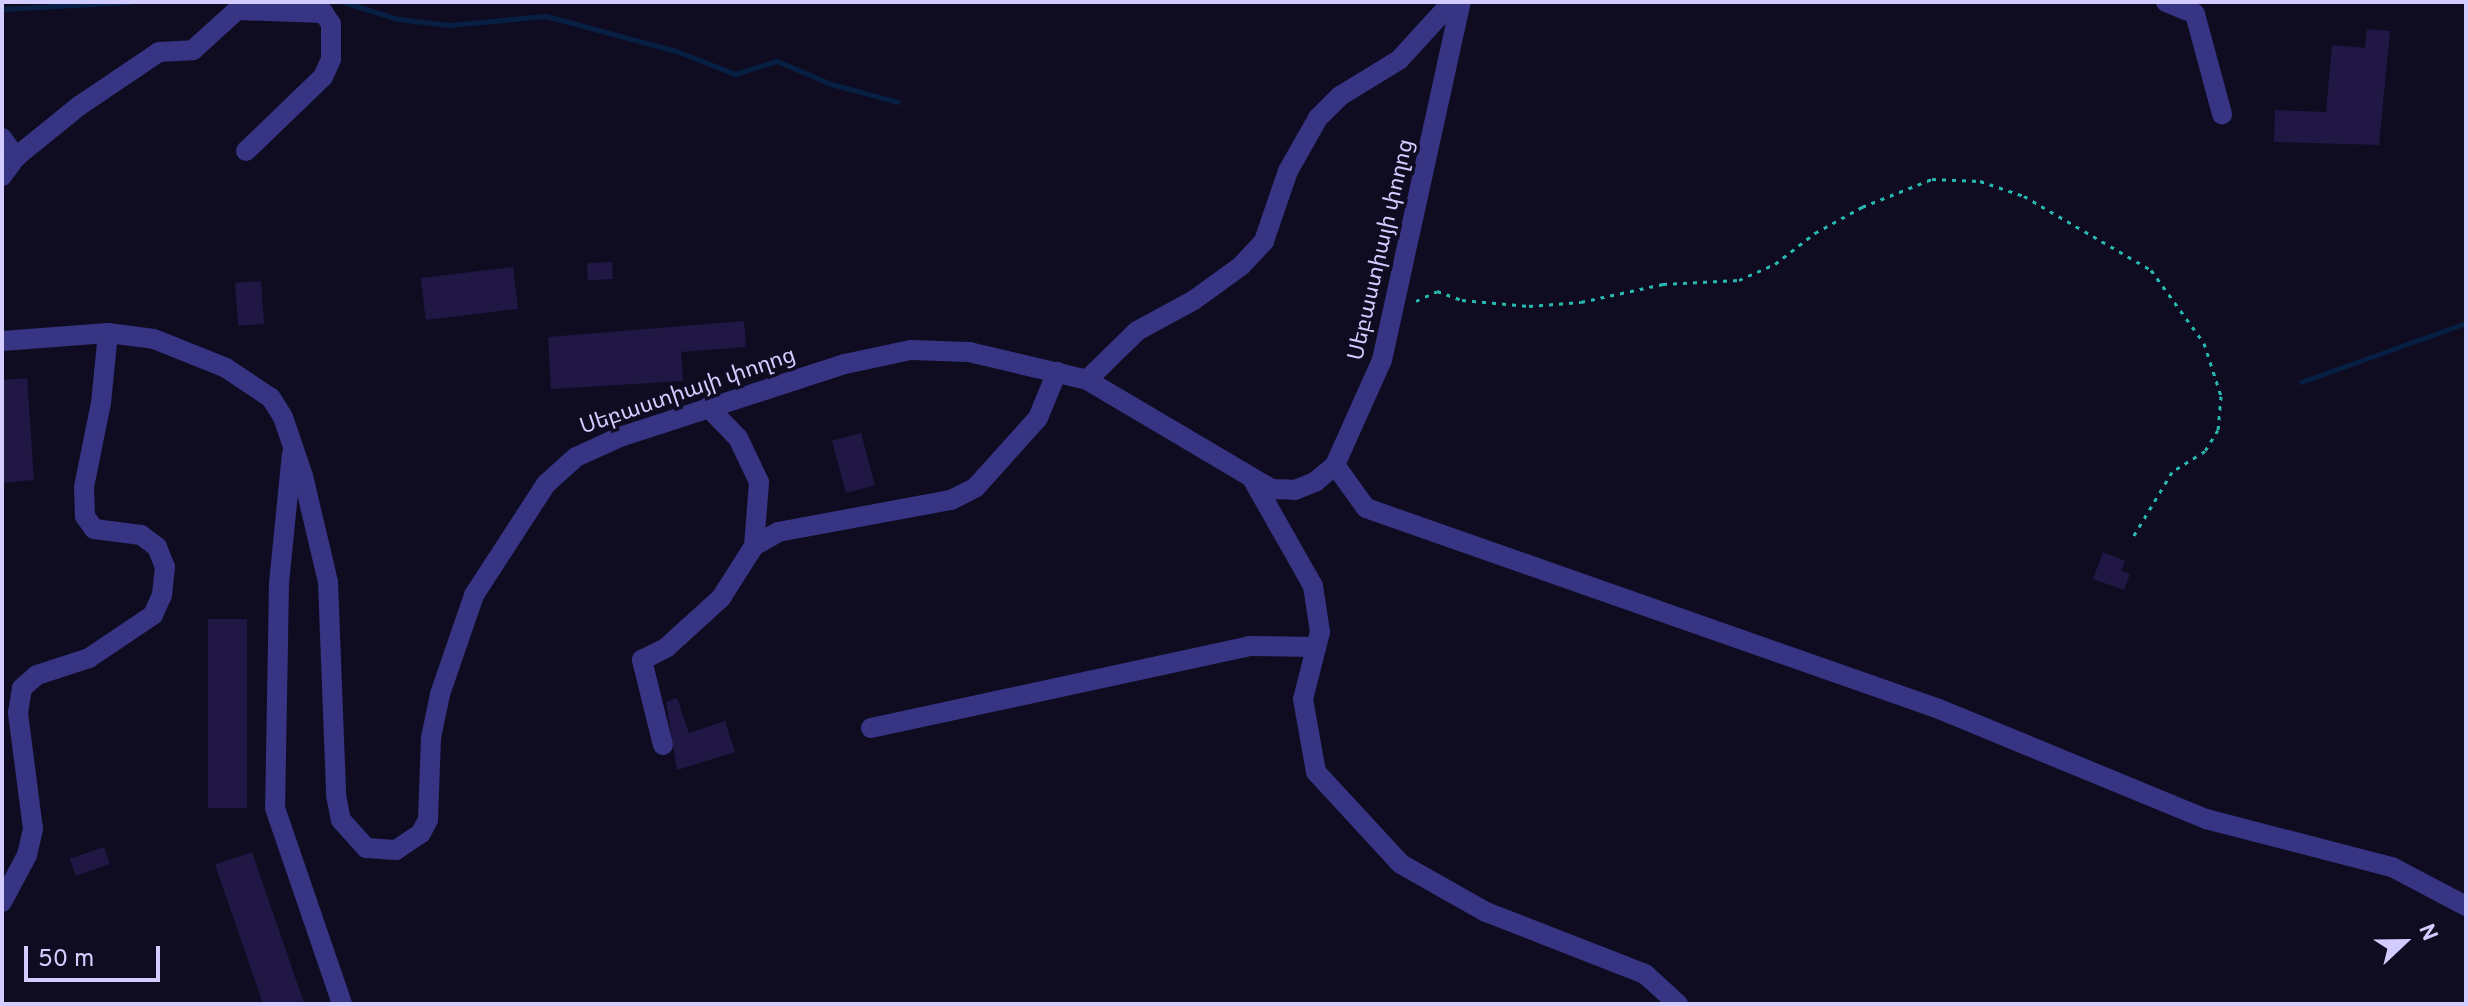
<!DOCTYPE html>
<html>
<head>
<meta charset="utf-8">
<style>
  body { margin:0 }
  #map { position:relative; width:2468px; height:1006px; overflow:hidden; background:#0f0c22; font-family:Overpass,"Noto Sans Armenian",sans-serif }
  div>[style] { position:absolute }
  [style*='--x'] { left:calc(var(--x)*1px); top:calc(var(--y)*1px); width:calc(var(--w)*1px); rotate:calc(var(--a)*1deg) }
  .stream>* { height:5px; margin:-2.5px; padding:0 2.5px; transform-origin:2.5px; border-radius:2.5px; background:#081f44 }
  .building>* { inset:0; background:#201744; transform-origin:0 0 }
  .path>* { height:3px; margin-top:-1.5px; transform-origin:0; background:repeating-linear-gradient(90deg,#27b9af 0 4px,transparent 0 10px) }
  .minor>* { height:20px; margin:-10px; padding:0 10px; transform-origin:10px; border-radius:10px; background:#363483 }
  span { translate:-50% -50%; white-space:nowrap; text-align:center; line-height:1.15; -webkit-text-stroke:7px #0f0c22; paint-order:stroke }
  .street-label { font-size:22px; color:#d2ccff }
  .frame { position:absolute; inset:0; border:4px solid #d2ccff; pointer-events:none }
  .north { position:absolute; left:2364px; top:902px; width:80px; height:80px; -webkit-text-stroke:6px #0f0c22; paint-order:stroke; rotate:68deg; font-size:22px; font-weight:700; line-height:32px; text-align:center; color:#d2ccff }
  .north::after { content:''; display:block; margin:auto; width:28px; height:36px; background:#d2ccff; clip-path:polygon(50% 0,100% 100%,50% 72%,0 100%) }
  .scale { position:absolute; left:24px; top:946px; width:136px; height:36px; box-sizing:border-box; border:4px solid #d2ccff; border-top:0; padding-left:10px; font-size:24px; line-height:28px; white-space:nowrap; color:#d2ccff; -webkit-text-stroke:6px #0f0c22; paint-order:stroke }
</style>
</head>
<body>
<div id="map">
  <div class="stream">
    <i style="--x:343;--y:2;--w:58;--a:17.2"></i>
    <i style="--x:398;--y:19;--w:51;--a:6.7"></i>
    <i style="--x:449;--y:25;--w:97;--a:-5.3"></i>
    <i style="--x:546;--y:16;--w:138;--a:15.1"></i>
    <i style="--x:679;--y:52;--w:60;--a:21.4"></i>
    <i style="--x:735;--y:74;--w:44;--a:-17.2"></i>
    <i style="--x:777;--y:61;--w:59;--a:23.1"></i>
    <i style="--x:831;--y:84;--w:69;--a:15"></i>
    <i style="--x:2;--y:9;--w:127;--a:-3.2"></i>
    <i style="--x:2301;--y:382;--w:175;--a:-19.7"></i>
  </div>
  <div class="building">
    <i style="clip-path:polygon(2367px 29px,2390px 31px,2379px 145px,2274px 142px,2275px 110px,2326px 112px,2332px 45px,2365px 48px)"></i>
    <i style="left:612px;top:262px;width:17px;height:25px;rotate:87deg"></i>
    <i style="left:513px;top:267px;width:42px;height:93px;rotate:83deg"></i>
    <i style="left:261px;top:281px;width:43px;height:26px;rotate:86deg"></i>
    <i style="clip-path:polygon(744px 321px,746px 347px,681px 352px,683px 381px,551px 389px,548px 337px)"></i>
    <i style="clip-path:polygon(27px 378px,34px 480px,2px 483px,2px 380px)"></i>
    <i style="left:861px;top:433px;width:54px;height:30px;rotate:75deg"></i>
    <i style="clip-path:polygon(2103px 552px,2125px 561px,2121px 571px,2130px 574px,2124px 590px,2093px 579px)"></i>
    <i style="left:208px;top:619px;width:39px;height:189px"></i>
    <i style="clip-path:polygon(677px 698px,689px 733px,725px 721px,735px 752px,677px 770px,666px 702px)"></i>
    <i style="left:104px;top:847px;width:18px;height:36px;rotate:71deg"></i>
    <i style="left:252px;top:852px;width:160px;height:39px;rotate:71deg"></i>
  </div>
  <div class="path">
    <i style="--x:1416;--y:301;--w:23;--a:-25"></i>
    <i style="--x:1437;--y:291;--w:27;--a:20"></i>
    <i style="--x:1462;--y:300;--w:67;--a:5.1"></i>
    <i style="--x:1529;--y:306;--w:52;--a:-4.4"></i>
    <i style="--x:1581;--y:302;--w:84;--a:-12.4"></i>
    <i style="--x:1663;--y:284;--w:76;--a:-3"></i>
    <i style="--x:1739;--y:280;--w:39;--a:-24"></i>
    <i style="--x:1775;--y:264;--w:51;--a:-37.8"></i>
    <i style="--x:1815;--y:233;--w:54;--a:-29"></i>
    <i style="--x:1862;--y:207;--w:75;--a:-21.8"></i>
    <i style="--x:1932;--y:179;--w:48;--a:2.4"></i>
    <i style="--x:1980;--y:181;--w:46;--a:18.8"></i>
    <i style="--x:2024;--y:196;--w:147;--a:30.2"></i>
    <i style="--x:2151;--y:270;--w:90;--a:54"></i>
    <i style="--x:2204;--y:343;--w:56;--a:72.2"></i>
    <i style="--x:2221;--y:396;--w:34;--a:95"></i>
    <i style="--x:2218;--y:430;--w:25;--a:122"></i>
    <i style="--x:2205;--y:451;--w:39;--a:148"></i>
    <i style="--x:2172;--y:472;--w:76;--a:121"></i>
  </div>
  <div class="minor">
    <i style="--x:2166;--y:2;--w:31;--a:22"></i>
    <i style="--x:2195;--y:14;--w:104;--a:74.9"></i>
    <i style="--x:2;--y:138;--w:24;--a:54"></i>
    <i style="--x:246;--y:151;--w:107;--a:-43.9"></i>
    <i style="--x:323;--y:77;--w:20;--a:-66"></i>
    <i style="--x:331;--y:59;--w:35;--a:-90"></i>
    <i style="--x:331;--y:24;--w:27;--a:-124"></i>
    <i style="--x:2;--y:176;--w:24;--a:-54"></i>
    <i style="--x:16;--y:157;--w:81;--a:-39"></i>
    <i style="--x:79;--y:106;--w:97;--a:-34"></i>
    <i style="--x:159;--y:52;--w:34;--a:-3"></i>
    <i style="--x:193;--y:50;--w:59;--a:-42.3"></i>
    <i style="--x:237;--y:10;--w:87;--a:2"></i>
    <i style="--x:2;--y:341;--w:106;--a:-4.3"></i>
    <i style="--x:108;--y:333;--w:46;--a:7.4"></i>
    <i style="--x:154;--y:339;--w:78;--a:21.9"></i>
    <i style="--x:226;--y:368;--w:54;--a:33.7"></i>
    <i style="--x:271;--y:398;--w:22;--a:58"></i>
    <i style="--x:283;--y:417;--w:62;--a:71.3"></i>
    <i style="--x:303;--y:476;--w:109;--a:76.7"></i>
    <i style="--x:328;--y:582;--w:213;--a:87.8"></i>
    <i style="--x:336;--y:795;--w:25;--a:79"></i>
    <i style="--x:341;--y:820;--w:38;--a:48"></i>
    <i style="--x:366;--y:848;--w:30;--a:4"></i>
    <i style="--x:396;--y:850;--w:30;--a:-34"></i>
    <i style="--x:421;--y:833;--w:15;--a:-62"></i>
    <i style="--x:428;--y:820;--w:82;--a:-87.9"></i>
    <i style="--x:431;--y:738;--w:45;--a:-78.4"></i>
    <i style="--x:440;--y:694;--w:105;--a:-71"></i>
    <i style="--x:474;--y:595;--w:132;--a:-57"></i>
    <i style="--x:546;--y:484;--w:40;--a:-42"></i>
    <i style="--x:576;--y:457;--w:48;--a:-24.4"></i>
    <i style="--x:620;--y:437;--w:237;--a:-18"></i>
    <i style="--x:845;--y:364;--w:67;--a:-12"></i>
    <i style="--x:911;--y:350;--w:58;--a:2"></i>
    <i style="--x:969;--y:352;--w:121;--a:13.3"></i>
    <i style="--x:1087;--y:380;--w:214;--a:30.6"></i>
    <i style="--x:1271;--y:489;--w:24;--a:2"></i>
    <i style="--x:1295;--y:490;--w:22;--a:-22"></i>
    <i style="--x:1315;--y:482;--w:26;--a:-40"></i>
    <i style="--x:1335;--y:465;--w:115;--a:-65.9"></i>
    <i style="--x:1382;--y:360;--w:367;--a:-77.6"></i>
    <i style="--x:1087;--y:380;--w:70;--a:-44.4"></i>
    <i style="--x:1137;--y:331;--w:65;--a:-28.5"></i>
    <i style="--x:1194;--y:300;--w:58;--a:-35.9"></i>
    <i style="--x:1241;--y:266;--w:34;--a:-47"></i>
    <i style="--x:1264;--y:241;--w:74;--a:-71.1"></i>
    <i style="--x:1288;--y:171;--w:61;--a:-60.5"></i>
    <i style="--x:1318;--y:118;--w:31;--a:-45"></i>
    <i style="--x:1340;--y:96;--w:69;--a:-31.4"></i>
    <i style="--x:1399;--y:60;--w:79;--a:-47.6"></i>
    <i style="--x:292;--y:453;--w:132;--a:95.7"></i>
    <i style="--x:279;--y:584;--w:224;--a:91"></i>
    <i style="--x:275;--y:808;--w:207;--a:71.1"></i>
    <i style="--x:1335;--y:465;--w:53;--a:54.2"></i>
    <i style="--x:1366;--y:508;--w:607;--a:19.33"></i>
    <i style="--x:1939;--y:709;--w:289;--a:22.4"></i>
    <i style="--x:2206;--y:819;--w:192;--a:14.5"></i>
    <i style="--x:2392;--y:867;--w:84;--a:27.8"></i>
    <i style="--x:1253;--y:480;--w:122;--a:60.5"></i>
    <i style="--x:1313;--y:586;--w:47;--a:81.3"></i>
    <i style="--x:1320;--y:632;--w:69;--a:104.2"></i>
    <i style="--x:1303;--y:699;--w:74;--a:79.9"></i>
    <i style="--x:1316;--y:772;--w:125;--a:47.3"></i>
    <i style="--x:1401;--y:864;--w:98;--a:29.5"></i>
    <i style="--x:1486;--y:912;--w:171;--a:21.3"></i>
    <i style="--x:1645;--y:974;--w:45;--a:42.3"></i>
    <i style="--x:754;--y:546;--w:28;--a:-30"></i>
    <i style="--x:778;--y:532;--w:176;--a:-10.5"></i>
    <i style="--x:951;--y:500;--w:28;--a:-27"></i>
    <i style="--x:976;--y:487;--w:93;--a:-48.1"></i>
    <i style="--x:1038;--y:418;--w:50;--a:-67.6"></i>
    <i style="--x:871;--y:728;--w:388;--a:-12.2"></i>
    <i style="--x:1250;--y:646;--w:66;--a:0.9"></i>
    <i style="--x:663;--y:745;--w:88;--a:-103.9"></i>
    <i style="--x:642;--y:660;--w:28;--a:-27"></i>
    <i style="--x:667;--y:647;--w:73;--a:-42.2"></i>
    <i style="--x:721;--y:598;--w:62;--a:-57.6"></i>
    <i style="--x:754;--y:546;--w:64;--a:-85.5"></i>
    <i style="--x:759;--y:482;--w:49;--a:-115.5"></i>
    <i style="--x:738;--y:438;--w:43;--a:-134.1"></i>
    <i style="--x:2;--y:902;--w:53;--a:-62"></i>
    <i style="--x:27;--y:855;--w:27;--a:-77"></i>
    <i style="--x:33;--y:829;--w:117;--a:-97.4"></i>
    <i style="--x:18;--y:713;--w:25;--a:-81"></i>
    <i style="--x:22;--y:688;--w:20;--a:-41"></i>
    <i style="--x:37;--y:675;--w:55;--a:-18.1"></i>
    <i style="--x:89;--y:658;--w:77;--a:-33.9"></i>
    <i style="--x:153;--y:615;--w:22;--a:-66"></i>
    <i style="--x:162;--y:595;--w:28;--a:-84"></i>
    <i style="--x:165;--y:567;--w:22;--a:-112"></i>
    <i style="--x:157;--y:547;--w:20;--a:-143"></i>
    <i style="--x:141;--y:535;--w:47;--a:-172.7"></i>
    <i style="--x:94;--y:529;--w:16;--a:-125"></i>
    <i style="--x:85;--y:516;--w:29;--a:-92"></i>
    <i style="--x:84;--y:487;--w:86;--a:-78.6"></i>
    <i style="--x:101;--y:403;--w:70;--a:-84.3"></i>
  </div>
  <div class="street-label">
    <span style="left:1382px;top:250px;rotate:-77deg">Սեբաստիայի փողոց</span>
    <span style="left:688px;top:392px;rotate:-19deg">Սեբաստիայի փողոց</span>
  </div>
  <div class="frame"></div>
  <div class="north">N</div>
  <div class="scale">50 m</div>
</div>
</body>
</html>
